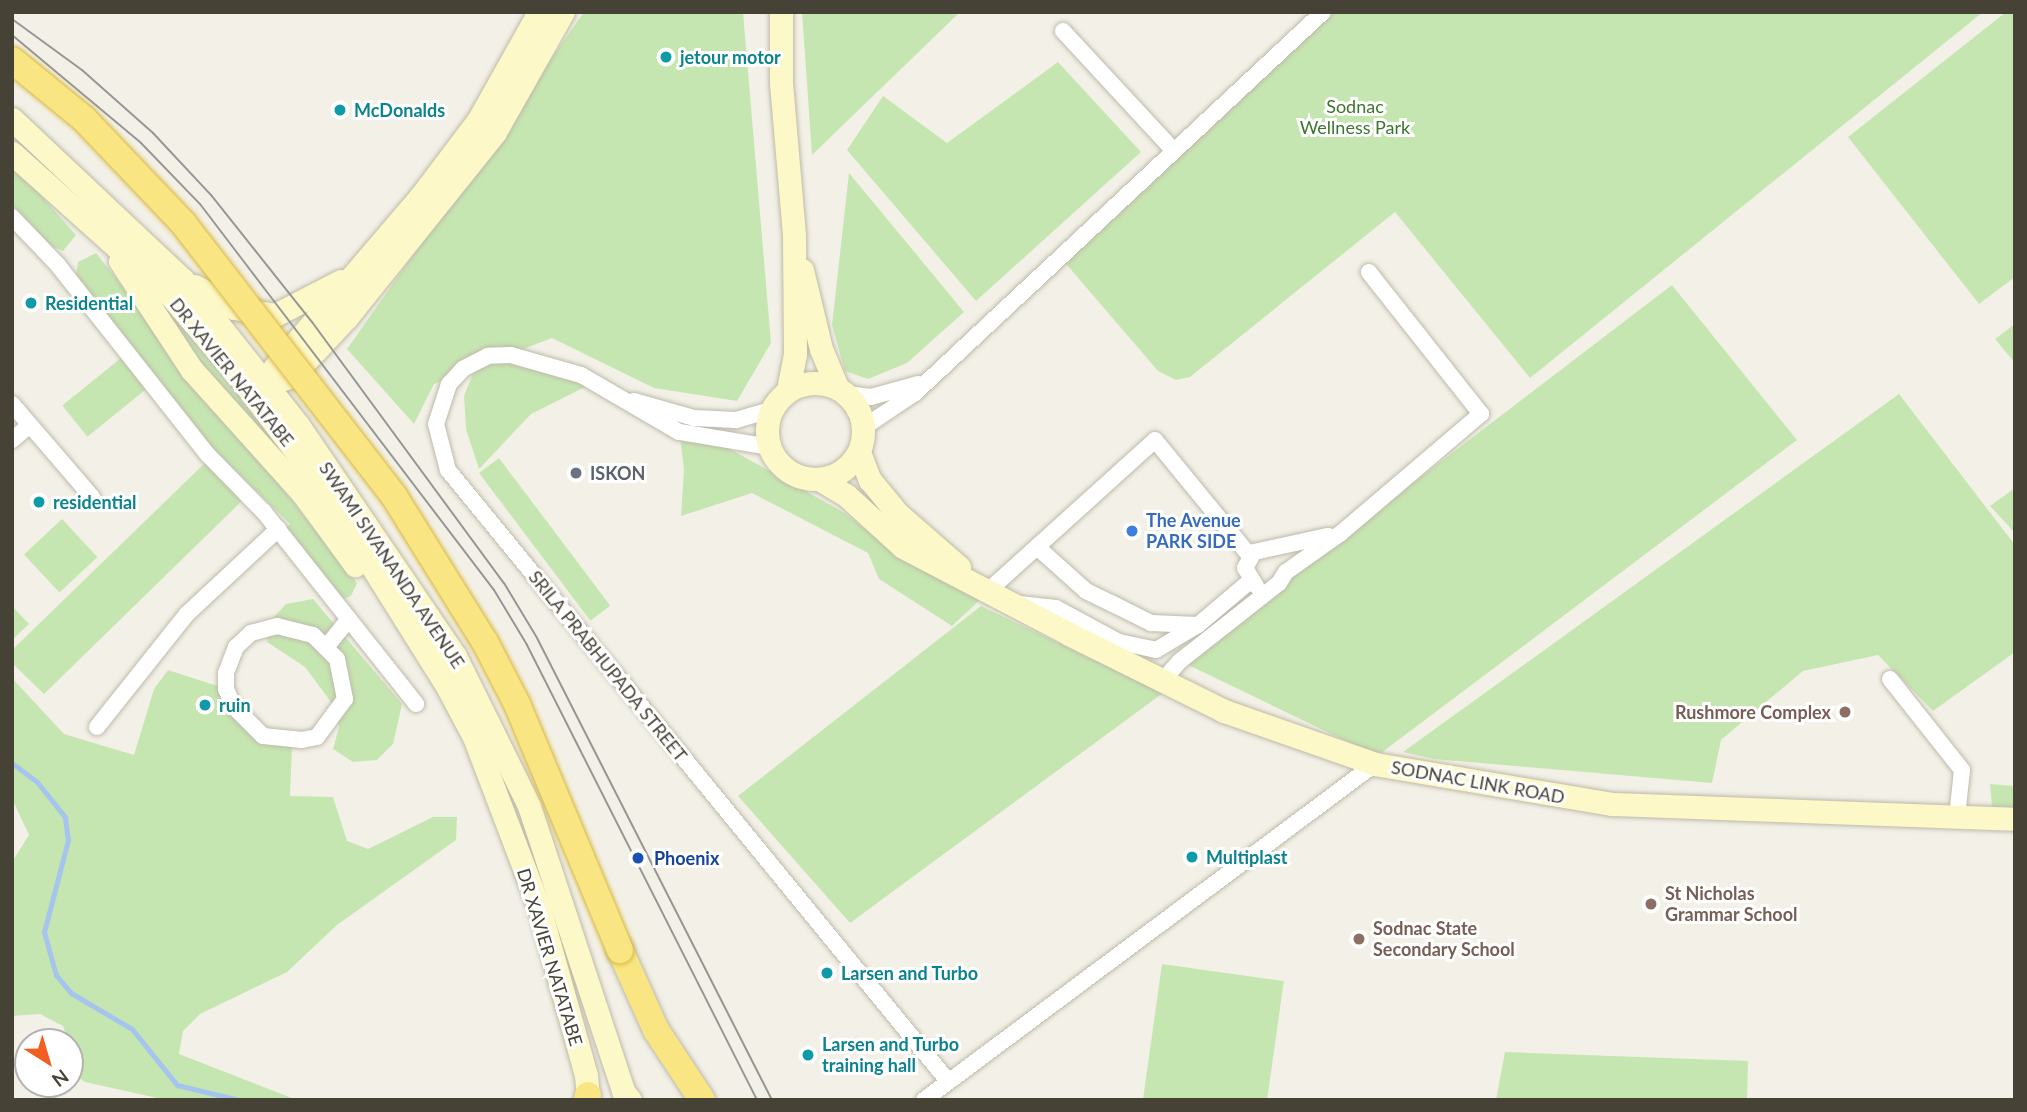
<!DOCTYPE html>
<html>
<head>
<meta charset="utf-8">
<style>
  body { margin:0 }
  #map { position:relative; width:2027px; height:1112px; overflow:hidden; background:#f3f1e7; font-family:Lato,sans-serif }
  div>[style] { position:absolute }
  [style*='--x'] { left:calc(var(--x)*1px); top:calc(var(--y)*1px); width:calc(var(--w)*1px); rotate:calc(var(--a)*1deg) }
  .green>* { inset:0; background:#c6e6b1; transform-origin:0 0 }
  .stream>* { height:5px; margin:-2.5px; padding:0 2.5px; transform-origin:2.5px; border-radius:2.5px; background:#a5c5ee }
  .roads { filter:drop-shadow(0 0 2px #bebaaa) drop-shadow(0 0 2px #bebaaa) }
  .minor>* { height:16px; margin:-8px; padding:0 8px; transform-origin:8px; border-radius:8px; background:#fff }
  .secondary>* { height:23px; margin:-11.5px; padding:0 11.5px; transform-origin:11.5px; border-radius:11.5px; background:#fcf8c7 }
  .secondary>.ring { margin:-11.5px; padding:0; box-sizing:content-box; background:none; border:23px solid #fcf8c7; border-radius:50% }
  .trunk>* { height:26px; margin:-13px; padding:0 13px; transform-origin:13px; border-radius:13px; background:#f9e683 }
  .tram>* { height:2px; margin:-1px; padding:0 1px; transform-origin:1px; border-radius:1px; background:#969696 }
  .bridges { filter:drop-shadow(0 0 2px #d7b63c) drop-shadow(0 0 2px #d7b63c) }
  .trunk-bridge>* { height:26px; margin:-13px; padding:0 13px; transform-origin:13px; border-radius:13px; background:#f9e683 }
  .dots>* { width:19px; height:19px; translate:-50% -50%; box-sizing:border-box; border:4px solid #fff; border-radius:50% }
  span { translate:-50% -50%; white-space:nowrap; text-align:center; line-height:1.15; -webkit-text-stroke:6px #fff; paint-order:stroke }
  .culture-label { font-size:18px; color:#0d838f; font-weight:700 }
  .left { translate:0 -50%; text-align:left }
  .park-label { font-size:18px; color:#3c752c }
  .street-label { font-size:18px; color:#464236 }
  .worship-label { font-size:18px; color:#5b616d; font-weight:700 }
  .shop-label { font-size:18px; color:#366cbe; font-weight:700 }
  .education-label { font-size:18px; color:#785e54; font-weight:700 }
  .right { translate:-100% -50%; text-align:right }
  .transit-label { font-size:18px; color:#164399; font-weight:700 }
  .frame { position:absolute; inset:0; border:14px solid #464236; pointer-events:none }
  .north { position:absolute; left:14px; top:1028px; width:70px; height:70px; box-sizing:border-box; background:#fff; border:2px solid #b5b3af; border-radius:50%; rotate:143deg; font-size:19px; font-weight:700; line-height:28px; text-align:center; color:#464236 }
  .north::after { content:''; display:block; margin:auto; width:24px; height:32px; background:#f25e1f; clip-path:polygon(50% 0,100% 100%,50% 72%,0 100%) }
</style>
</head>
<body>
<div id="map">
  <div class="green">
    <i style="clip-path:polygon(584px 12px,743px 12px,771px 343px,737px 401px,654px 388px,552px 338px,485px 364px,517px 359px,589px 385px,531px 414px,479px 469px,466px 429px,464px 396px,475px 368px,434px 384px,414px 424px,347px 349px)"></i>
    <i style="clip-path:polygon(802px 12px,960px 12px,812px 155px)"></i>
    <i style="clip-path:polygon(1323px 12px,1983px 12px,1530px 378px,1395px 212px,1190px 377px,1176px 380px,1158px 371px,1061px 258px)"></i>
    <i style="clip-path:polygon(2006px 12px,2015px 12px,2015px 277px,1979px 304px,1848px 137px)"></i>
    <i style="clip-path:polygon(1058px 62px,1141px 152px,976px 301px,847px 150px,883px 96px,947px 143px)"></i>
    <i style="clip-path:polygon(12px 163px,76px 235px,63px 251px,51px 246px,12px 205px)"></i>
    <i style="clip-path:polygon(849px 173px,964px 312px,907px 363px,868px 379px,845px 371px,832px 325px)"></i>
    <i style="clip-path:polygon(96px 253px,357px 583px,351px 596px,337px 601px,281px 533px,290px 524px,207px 442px,76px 277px,78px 262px)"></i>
    <i style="clip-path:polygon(127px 264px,225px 373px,319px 499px,247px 430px)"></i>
    <i style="clip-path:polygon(1672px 285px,1797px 440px,1377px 756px,1180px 661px)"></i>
    <i style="clip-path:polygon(2015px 324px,2015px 363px,1995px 339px)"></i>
    <i style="left:126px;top:354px;width:40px;height:82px;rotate:51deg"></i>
    <i style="clip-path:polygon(1899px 394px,2015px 545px,2015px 652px,1933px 711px,1878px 655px,1803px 671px,1721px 740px,1712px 783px,1434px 759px,1403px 752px)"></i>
    <i style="clip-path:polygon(678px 420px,843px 512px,892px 549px,982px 598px,952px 626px,879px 579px,868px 553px,752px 493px,681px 516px,684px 470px)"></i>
    <i style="left:499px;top:458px;width:185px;height:25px;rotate:53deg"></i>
    <i style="clip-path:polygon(209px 459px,246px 497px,44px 694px,12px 663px,12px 650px)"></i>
    <i style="clip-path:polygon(2015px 488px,2015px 533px,1990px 506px)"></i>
    <i style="left:62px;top:519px;width:52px;height:52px;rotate:47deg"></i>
    <i style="clip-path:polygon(313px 599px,402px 704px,393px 744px,377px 760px,353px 762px,333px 749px,339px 727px,334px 706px,305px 667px,267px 642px,270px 621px,286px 604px)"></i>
    <i style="clip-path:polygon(12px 606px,29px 624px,12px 640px)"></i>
    <i style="clip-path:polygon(981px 606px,1163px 693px,850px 923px,738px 796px)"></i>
    <i style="clip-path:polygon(168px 670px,233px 691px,249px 708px,255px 730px,279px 731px,292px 748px,290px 796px,333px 797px,347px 841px,368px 849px,433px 817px,457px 817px,456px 840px,337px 925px,287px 972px,200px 1014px,183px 1031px,179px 1054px,297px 1100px,166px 1100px,85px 1082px,70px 1072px,71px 1048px,63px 1026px,40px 1014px,12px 1016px,12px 862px,29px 835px,12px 799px,12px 678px,64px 734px,134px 755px,154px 689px)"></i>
    <i style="clip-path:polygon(1990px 784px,2015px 786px,2015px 807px,1992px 807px)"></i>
    <i style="left:1162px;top:964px;width:123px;height:136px;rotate:8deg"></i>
    <i style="clip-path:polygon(1505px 1052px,1748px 1061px,1747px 1100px,1496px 1100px)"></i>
  </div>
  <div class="stream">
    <i style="--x:12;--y:763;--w:31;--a:37"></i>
    <i style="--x:37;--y:782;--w:45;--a:51.3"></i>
    <i style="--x:65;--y:817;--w:23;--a:83"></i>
    <i style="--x:68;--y:840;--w:95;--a:104.6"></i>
    <i style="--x:44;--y:932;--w:45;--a:74.4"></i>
    <i style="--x:56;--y:975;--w:23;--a:50"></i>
    <i style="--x:71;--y:993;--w:71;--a:30.5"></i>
    <i style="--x:132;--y:1029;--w:72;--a:51.2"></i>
    <i style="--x:177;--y:1085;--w:64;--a:13.6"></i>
  </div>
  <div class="roads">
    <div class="minor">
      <i style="--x:1063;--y:31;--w:163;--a:47.2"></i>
      <i style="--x:12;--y:217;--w:65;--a:46.2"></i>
      <i style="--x:57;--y:264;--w:242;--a:51.7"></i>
      <i style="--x:207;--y:454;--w:81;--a:45.5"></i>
      <i style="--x:264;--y:512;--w:245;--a:51.6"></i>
      <i style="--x:847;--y:394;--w:24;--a:7"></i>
      <i style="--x:871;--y:397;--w:49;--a:-15.5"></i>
      <i style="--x:634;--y:401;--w:62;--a:15.8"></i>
      <i style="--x:694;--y:418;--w:42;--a:2.7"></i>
      <i style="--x:736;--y:420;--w:37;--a:-16"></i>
      <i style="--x:12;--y:404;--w:123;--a:49.3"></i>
      <i style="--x:864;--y:427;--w:61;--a:-33.7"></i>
      <i style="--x:915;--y:393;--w:558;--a:-43.04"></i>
      <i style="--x:12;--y:440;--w:23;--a:-40"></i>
      <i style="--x:770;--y:447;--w:92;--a:-170.6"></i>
      <i style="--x:679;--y:432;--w:113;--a:-149.8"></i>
      <i style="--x:581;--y:375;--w:73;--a:-164.1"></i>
      <i style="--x:511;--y:355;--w:23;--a:178"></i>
      <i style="--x:488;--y:356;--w:28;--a:153"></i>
      <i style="--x:463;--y:369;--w:21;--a:133"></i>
      <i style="--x:449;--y:384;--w:42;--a:108"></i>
      <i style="--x:436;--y:424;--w:48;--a:75.4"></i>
      <i style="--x:448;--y:470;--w:790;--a:50.71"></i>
      <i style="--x:1037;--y:547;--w:66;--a:41.9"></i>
      <i style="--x:1086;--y:591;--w:28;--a:26"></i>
      <i style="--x:1111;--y:603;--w:45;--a:26.6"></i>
      <i style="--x:1151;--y:623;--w:47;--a:2.4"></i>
      <i style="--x:1256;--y:586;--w:21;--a:-121"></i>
      <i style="--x:1245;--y:568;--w:18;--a:-61"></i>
      <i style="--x:1254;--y:552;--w:76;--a:-12.2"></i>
      <i style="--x:988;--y:591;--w:225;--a:-42.1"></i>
      <i style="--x:1155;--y:440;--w:150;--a:50.7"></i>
      <i style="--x:1019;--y:604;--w:37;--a:6"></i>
      <i style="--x:1056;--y:608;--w:72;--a:28.4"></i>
      <i style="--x:1119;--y:642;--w:38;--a:12"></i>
      <i style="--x:1156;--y:650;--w:49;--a:-30.8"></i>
      <i style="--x:1198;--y:625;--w:68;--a:-40.2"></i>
      <i style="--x:277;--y:626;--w:37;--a:14"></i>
      <i style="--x:313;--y:635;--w:34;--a:45"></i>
      <i style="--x:337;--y:659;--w:41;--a:78.7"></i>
      <i style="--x:345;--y:699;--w:47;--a:126.4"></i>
      <i style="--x:317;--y:737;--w:15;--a:169"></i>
      <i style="--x:302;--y:740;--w:39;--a:-174"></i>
      <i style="--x:263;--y:736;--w:41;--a:-135"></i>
      <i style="--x:234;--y:707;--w:20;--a:-114"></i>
      <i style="--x:226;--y:689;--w:16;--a:-90"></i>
      <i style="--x:226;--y:673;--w:28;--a:-69"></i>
      <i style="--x:236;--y:647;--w:21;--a:-43"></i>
      <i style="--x:251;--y:633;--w:27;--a:-15"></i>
      <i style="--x:327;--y:646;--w:33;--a:-51"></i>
      <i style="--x:1890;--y:679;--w:116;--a:51.6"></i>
      <i style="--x:1962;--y:770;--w:47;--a:96.1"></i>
      <i style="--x:1162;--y:681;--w:27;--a:-48"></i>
      <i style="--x:1180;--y:661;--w:126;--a:-38.2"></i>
      <i style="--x:1279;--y:583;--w:13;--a:-58"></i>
      <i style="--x:1286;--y:572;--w:67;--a:-35.3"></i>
      <i style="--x:1341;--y:533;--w:184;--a:-40.4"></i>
      <i style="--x:1481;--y:414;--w:181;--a:-128.3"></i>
      <i style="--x:97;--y:727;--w:144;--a:-51.5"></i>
      <i style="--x:187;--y:614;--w:125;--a:-43"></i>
      <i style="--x:924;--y:1100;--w:562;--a:-36.69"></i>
    </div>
    <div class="secondary">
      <i style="--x:781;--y:12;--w:71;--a:90"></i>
      <i style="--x:781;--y:83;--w:154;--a:85.1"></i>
      <i style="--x:794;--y:236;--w:118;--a:89.5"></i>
      <i style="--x:795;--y:354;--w:38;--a:101"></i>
      <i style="--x:12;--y:119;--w:235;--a:43.3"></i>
      <i style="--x:183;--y:280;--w:185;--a:51.6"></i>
      <i style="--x:298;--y:425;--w:279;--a:55.8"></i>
      <i style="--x:455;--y:656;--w:167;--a:63.7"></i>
      <i style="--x:529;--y:806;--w:300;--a:71.7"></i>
      <i style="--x:623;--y:1091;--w:11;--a:52"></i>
      <i style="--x:12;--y:153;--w:211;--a:41.9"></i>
      <i style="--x:169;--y:294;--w:101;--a:49.4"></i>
      <i style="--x:235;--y:371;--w:139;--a:52.9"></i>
      <i style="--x:319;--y:482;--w:243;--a:57.9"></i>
      <i style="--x:448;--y:688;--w:55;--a:62"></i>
      <i style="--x:474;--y:737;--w:182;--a:69.1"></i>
      <i style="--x:539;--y:907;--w:174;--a:74.4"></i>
      <i style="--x:586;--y:1075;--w:25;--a:85"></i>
      <i style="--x:120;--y:261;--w:131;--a:56.6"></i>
      <i style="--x:192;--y:370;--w:168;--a:48.1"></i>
      <i style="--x:304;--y:495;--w:87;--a:53.9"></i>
      <i style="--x:802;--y:270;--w:81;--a:76.5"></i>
      <i style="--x:821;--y:349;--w:41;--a:67.2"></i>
      <i style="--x:195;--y:286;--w:45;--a:29.4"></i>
      <i style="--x:234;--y:308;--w:42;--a:9.7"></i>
      <i style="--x:275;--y:315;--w:74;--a:-27.3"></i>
      <i style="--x:274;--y:368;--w:226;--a:-49.5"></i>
      <i style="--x:421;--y:196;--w:96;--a:-53"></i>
      <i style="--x:479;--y:119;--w:123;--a:-60.7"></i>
      <i style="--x:252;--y:381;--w:15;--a:16"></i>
      <i style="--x:266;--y:385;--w:28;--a:-19"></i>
      <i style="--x:292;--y:376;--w:81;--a:-47"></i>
      <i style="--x:347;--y:317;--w:237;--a:-51.3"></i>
      <i style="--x:495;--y:132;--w:138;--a:-60.5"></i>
      <i class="ring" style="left:767px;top:383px;width:73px;height:73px"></i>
      <i style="--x:859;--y:452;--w:30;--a:69"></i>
      <i style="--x:870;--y:480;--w:44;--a:50.5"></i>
      <i style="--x:898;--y:514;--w:81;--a:41"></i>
      <i style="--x:819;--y:479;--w:31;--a:31"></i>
      <i style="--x:846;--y:495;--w:77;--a:42.4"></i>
      <i style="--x:903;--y:547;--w:190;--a:27.6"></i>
      <i style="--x:1071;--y:635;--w:171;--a:26.4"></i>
      <i style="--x:1224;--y:711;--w:160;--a:19.3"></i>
      <i style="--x:1375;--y:764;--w:240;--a:9.6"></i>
      <i style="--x:1612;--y:804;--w:403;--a:2.1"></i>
    </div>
    <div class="trunk">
      <i style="--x:620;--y:950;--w:88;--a:65.8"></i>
      <i style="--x:656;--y:1030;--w:84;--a:56.7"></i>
      <i style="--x:587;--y:1100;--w:5;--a:-79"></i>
    </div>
  </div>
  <div class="tram">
    <i style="--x:12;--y:19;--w:87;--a:36.1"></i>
    <i style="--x:82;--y:70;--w:95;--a:41.6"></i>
    <i style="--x:153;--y:133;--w:85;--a:46.9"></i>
    <i style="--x:211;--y:195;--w:162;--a:51.5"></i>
    <i style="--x:312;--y:322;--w:324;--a:53.7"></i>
    <i style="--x:504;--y:583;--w:64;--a:59"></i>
    <i style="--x:537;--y:638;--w:518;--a:63.04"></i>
    <i style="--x:12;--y:35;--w:168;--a:39.9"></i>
    <i style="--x:141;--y:143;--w:85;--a:46"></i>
    <i style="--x:200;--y:204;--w:485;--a:52.7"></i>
    <i style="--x:494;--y:590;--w:64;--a:59"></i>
    <i style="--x:527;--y:645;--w:510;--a:63.18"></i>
  </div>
  <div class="bridges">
    <div class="trunk-bridge">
      <i style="--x:12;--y:60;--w:93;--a:39.3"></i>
      <i style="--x:84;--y:119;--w:144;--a:46.4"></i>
      <i style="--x:183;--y:223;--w:345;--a:52.3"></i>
      <i style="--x:394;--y:496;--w:172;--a:58.1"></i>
      <i style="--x:485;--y:642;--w:70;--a:62.7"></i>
      <i style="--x:517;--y:704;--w:267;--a:67.3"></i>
    </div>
  </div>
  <div class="dots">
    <i style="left:666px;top:57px;background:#0f9aa8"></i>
    <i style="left:340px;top:110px;background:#0f9aa8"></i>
    <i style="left:31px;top:303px;background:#0f9aa8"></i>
    <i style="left:576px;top:473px;background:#6b7280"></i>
    <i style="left:39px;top:502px;background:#0f9aa8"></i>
    <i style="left:1132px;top:531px;background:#3f7fe0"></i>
    <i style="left:205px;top:705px;background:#0f9aa8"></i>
    <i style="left:1845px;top:712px;background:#8d6e63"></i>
    <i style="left:1192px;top:857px;background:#0f9aa8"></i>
    <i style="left:638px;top:858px;background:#1a4fb4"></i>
    <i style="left:1651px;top:904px;background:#8d6e63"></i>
    <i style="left:1359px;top:939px;background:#8d6e63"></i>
    <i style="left:827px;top:973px;background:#0f9aa8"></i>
    <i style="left:808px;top:1055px;background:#0f9aa8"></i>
  </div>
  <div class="culture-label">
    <span class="left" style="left:680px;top:57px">jetour motor</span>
    <span class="left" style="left:354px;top:110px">McDonalds</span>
    <span class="left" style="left:45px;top:303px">Residential</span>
    <span class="left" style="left:53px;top:502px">residential</span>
    <span class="left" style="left:219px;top:705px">ruin</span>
    <span class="left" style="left:1206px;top:857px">Multiplast</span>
    <span class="left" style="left:841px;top:973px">Larsen and Turbo</span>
    <span class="left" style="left:822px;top:1055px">Larsen and Turbo<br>training hall</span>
  </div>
  <div class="park-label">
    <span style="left:1355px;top:117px">Sodnac<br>Wellness Park</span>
  </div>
  <div class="street-label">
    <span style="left:232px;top:372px;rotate:51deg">DR XAVIER NATATABE</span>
    <span style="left:392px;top:565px;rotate:56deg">SWAMI SIVANANDA AVENUE</span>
    <span style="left:608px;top:666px;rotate:51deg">SRILA PRABHUPADA STREET</span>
    <span style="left:1478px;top:782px;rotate:10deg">SODNAC LINK ROAD</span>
    <span style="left:550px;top:957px;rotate:73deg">DR XAVIER NATATABE</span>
  </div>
  <div class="worship-label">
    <span class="left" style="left:590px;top:473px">ISKON</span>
  </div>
  <div class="shop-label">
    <span class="left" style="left:1146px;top:531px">The Avenue<br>PARK SIDE</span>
  </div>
  <div class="education-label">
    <span class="right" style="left:1831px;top:712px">Rushmore Complex</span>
    <span class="left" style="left:1665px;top:904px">St Nicholas<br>Grammar School</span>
    <span class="left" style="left:1373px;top:939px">Sodnac State<br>Secondary School</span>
  </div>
  <div class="transit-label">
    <span class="left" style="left:654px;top:858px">Phoenix</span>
  </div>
  <div class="frame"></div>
  <div class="north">N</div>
</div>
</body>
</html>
